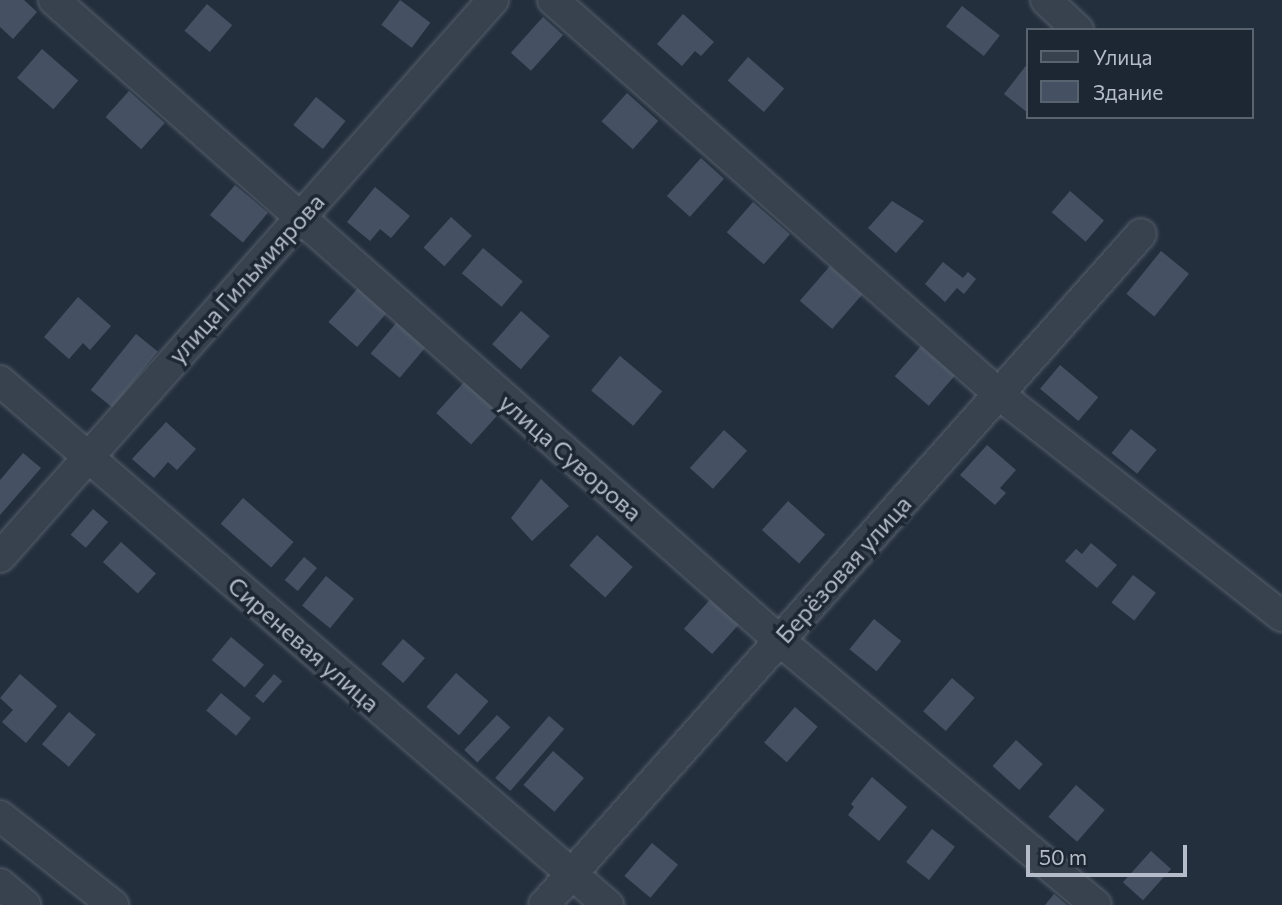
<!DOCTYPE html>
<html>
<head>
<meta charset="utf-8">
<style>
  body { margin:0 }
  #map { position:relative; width:1282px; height:905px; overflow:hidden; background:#242f3e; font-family:Commissioner,sans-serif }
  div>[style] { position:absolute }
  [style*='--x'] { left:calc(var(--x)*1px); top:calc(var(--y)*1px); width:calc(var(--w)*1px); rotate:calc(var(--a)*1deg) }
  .building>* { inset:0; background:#455162; transform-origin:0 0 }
  .roads { filter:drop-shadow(0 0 2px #565f6c) drop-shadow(0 0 2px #565f6c) }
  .minor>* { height:30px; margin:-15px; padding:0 15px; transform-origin:15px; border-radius:15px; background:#38414e }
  span { translate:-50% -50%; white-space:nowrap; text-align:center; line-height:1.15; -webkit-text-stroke:7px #1d2633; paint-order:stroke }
  .street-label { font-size:24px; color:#b4bcc9 }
  .legend { position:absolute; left:1026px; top:28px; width:228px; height:91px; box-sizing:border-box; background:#1d2633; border:2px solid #59626f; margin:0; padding:9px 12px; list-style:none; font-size:21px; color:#b4bcc9 }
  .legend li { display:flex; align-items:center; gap:14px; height:35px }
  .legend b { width:35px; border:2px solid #59626f }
  .scale { position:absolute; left:1026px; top:845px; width:161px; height:32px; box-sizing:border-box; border:4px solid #b4bcc9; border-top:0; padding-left:9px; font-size:21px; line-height:24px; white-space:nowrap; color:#b4bcc9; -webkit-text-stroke:5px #1d2633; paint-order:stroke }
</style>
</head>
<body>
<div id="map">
  <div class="building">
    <i style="clip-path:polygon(0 0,24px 0,37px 12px,13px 39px,0 27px)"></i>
    <i style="left:400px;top:0;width:38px;height:31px;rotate:37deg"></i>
    <i style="left:207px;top:4px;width:33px;height:35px;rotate:40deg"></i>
    <i style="left:962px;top:6px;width:48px;height:26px;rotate:38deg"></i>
    <i style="clip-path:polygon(683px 14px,714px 42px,701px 56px,695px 51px,682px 66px,657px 44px)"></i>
    <i style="left:543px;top:17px;width:27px;height:48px;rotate:42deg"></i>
    <i style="left:42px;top:49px;width:48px;height:38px;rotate:41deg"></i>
    <i style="left:748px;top:57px;width:48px;height:31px;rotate:41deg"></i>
    <i style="clip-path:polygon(1028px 63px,1028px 113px,1004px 94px)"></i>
    <i style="left:129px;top:91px;width:48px;height:35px;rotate:42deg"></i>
    <i style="left:627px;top:93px;width:42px;height:38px;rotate:42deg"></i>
    <i style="left:316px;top:97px;width:38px;height:36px;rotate:39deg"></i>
    <i style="left:701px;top:158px;width:31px;height:51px;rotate:42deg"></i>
    <i style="left:235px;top:185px;width:43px;height:39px;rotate:40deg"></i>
    <i style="clip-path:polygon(375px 187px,410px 216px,391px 238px,380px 229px,370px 241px,347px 222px)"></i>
    <i style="left:1070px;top:191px;width:45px;height:28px;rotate:41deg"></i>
    <i style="clip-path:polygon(892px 201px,924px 221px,896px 253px,868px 228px)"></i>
    <i style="left:753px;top:202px;width:49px;height:40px;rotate:41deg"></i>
    <i style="left:451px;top:217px;width:28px;height:41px;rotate:42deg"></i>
    <i style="left:483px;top:248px;width:52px;height:33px;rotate:40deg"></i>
    <i style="left:1161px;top:251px;width:36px;height:55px;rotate:39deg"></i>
    <i style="clip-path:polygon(943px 262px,963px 278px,968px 272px,976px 279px,964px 294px,957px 288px,945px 302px,925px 284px)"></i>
    <i style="left:830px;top:266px;width:43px;height:46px;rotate:41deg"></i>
    <i style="left:358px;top:288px;width:38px;height:45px;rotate:41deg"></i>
    <i style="clip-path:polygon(78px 297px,111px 326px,90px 350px,83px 343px,69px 359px,44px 337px)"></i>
    <i style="left:521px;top:311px;width:38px;height:44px;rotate:41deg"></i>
    <i style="left:397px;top:322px;width:38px;height:41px;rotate:40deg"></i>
    <i style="left:136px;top:334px;width:28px;height:72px;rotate:39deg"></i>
    <i style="left:921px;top:346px;width:45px;height:40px;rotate:41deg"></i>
    <i style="left:620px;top:356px;width:55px;height:45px;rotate:40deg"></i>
    <i style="left:1060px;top:365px;width:50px;height:31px;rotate:40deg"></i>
    <i style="left:465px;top:381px;width:47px;height:43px;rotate:42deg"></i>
    <i style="clip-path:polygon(166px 422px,196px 449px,177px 470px,168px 462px,154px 478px,132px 459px)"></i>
    <i style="left:1131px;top:429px;width:33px;height:31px;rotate:39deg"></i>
    <i style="left:724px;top:430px;width:31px;height:51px;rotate:42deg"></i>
    <i style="clip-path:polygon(987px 445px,1016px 470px,1000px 488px,1006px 493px,995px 505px,960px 475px)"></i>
    <i style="clip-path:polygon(23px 453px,41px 468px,0 515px,0 480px)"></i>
    <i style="clip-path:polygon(541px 479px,569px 506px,532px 541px,511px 518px)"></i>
    <i style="left:243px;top:498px;width:67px;height:34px;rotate:41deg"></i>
    <i style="left:788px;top:501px;width:50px;height:39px;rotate:42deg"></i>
    <i style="left:93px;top:509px;width:20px;height:34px;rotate:41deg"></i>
    <i style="left:597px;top:535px;width:48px;height:41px;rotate:42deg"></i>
    <i style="left:121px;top:542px;width:47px;height:27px;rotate:42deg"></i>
    <i style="clip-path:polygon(1091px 543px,1117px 565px,1097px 588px,1065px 561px,1076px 549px,1082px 554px)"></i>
    <i style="left:304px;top:557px;width:17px;height:30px;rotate:40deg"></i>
    <i style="left:1133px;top:575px;width:29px;height:35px;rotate:38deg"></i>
    <i style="left:326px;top:576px;width:36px;height:38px;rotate:39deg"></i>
    <i style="left:716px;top:593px;width:38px;height:48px;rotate:42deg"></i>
    <i style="left:874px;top:619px;width:35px;height:39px;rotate:39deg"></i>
    <i style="left:231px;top:637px;width:43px;height:30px;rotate:40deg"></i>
    <i style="left:403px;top:639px;width:29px;height:33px;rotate:41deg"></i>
    <i style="left:456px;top:673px;width:43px;height:45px;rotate:41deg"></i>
    <i style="clip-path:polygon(20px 674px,57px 706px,26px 743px,2px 722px,13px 710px,0 698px)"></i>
    <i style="left:274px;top:674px;width:11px;height:29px;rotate:41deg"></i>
    <i style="left:952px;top:678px;width:30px;height:44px;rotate:41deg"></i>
    <i style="left:221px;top:693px;width:39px;height:23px;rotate:40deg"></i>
    <i style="left:795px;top:707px;width:30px;height:47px;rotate:41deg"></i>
    <i style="left:69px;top:712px;width:35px;height:42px;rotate:40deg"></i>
    <i style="left:497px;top:715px;width:18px;height:48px;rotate:43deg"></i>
    <i style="left:549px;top:716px;width:20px;height:82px;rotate:41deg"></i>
    <i style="left:1016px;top:740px;width:36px;height:35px;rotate:42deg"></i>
    <i style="left:553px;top:751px;width:41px;height:45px;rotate:41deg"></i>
    <i style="clip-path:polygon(872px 777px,907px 807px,879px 841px,848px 815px,854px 807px,851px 804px)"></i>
    <i style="left:1076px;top:785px;width:38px;height:42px;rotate:41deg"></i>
    <i style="left:932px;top:829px;width:29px;height:42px;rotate:38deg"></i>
    <i style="left:652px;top:843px;width:34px;height:43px;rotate:40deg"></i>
    <i style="left:1151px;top:851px;width:27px;height:42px;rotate:42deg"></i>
    <i style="clip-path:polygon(1054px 894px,1067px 905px,1045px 905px)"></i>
  </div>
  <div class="roads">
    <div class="minor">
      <i style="--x:54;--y:0;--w:967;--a:41.44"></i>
      <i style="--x:779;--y:640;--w:413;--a:39.9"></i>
      <i style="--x:553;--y:0;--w:598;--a:41.47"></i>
      <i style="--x:1001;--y:396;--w:357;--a:38.1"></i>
      <i style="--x:1046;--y:0;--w:44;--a:43.2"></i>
      <i style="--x:0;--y:381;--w:803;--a:40.76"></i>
      <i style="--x:0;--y:557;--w:744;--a:-48.49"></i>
      <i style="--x:0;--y:816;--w:144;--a:38.2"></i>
      <i style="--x:0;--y:884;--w:33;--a:40"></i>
      <i style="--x:544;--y:905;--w:898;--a:-48.34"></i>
    </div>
  </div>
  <div class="street-label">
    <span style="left:246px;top:278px;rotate:-48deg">улица Гильмиярова</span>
    <span style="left:571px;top:457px;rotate:41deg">улица Суворова</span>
    <span style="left:843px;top:569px;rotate:-48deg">Берёзовая улица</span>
    <span style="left:304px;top:644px;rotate:41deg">Сиреневая улица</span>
  </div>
  <ul class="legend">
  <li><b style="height:9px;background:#38414e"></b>Улица</li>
  <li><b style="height:19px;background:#455162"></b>Здание</li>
  </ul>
  <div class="scale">50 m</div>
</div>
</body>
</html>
